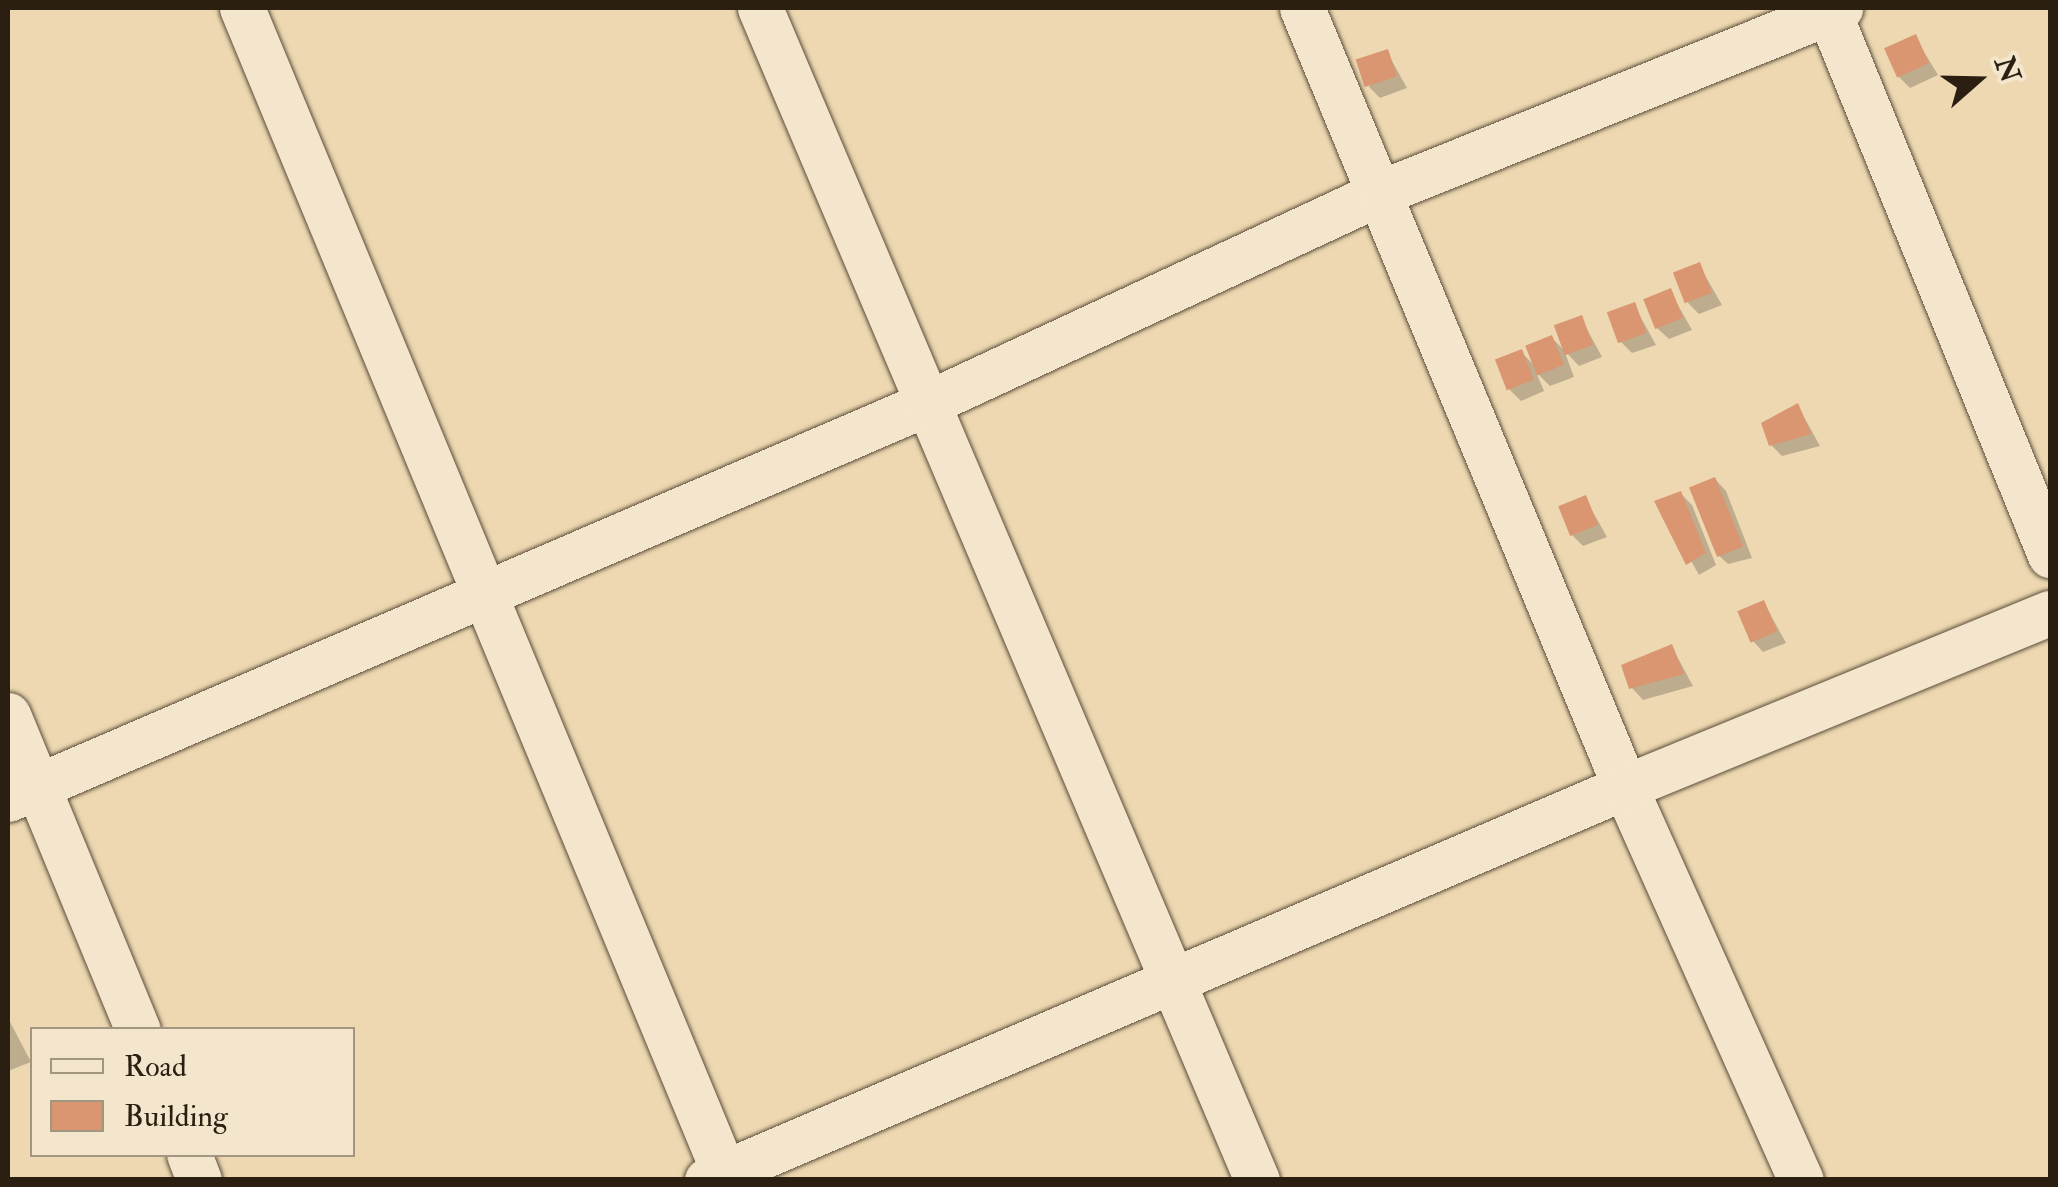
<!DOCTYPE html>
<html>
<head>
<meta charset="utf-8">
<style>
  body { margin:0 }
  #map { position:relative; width:2058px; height:1187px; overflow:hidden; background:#edd8b1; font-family:"IM FELL Double Pica",serif }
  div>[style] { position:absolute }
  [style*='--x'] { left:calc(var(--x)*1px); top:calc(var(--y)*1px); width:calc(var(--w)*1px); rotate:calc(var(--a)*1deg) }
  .shadow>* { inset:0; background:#0003 }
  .building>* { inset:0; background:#d99671; transform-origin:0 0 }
  .roads { filter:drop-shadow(0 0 2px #5b4d39) drop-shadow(0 0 2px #5b4d39) }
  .street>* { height:45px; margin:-22.5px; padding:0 22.5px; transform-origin:22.5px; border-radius:22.5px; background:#f3e6cc }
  span { translate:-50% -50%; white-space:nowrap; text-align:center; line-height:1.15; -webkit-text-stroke:10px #f3e6cc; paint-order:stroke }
  .frame { position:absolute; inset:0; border:10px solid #2a1f11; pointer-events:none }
  .legend { position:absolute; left:30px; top:1027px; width:325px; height:130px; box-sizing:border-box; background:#f3e6cc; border:2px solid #a39681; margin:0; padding:12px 18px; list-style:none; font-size:30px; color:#2a1f11 }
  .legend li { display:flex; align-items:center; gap:20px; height:50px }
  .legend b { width:50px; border:2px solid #a39681 }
  .north { position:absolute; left:1928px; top:30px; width:100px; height:100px; -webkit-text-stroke:8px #f3e6cc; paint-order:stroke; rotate:70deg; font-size:28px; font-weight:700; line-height:40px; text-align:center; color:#2a1f11 }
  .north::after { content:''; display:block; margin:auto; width:35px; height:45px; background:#2a1f11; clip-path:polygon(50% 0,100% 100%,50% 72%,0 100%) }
</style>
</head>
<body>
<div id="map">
  <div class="shadow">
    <i style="clip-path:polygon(1915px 37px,1938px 75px,1910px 88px,1898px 76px)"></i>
    <i style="clip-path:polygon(1387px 52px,1407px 88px,1380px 98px,1369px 87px)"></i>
    <i style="clip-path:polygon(1699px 265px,1722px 305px,1699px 314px,1688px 303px)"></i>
    <i style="clip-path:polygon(1670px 291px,1692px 330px,1669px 339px,1657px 328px)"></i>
    <i style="clip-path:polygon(1634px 305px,1656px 345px,1632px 353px,1621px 342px)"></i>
    <i style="clip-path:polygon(1581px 318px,1602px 357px,1579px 366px,1564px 350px,1574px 377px,1550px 386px,1536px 372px,1544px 391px,1521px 401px,1509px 389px,1521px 352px,1536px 367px,1552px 338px,1567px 353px)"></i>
    <i style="clip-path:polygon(1798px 406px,1820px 446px,1782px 456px,1771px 445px)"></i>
    <i style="clip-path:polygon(1715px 479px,1726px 491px,1752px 558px,1728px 564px,1716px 553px)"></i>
    <i style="clip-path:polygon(1681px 494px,1692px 505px,1716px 565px,1699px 575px,1658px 502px)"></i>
    <i style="clip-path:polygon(1585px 498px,1607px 537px,1583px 546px,1572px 535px)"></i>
    <i style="clip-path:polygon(1764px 603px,1786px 643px,1763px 652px,1752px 640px)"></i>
    <i style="clip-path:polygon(1672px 647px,1693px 686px,1643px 700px,1632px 688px)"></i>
    <i style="clip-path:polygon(8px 1018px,31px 1062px,8px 1071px)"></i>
  </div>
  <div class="building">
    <i style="left:1916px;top:34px;width:32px;height:35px;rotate:66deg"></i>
    <i style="left:1388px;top:49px;width:29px;height:34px;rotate:72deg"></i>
    <i style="left:1700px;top:262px;width:33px;height:29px;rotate:69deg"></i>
    <i style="left:1671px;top:288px;width:32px;height:30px;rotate:68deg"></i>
    <i style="left:1635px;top:302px;width:33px;height:30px;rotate:70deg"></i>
    <i style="left:1582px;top:315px;width:32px;height:30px;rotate:70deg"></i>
    <i style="left:1552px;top:335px;width:32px;height:29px;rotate:68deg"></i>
    <i style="left:1522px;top:349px;width:33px;height:29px;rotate:69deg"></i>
    <i style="clip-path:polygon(1798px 403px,1811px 434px,1769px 446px,1761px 423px)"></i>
    <i style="left:1715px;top:477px;width:75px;height:28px;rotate:68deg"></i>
    <i style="clip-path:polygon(1681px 491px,1706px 553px,1686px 565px,1654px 501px)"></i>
    <i style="left:1586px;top:495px;width:32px;height:30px;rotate:68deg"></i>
    <i style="left:1764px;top:600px;width:34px;height:29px;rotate:67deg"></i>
    <i style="clip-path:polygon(1672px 644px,1684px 674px,1629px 689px,1621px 665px)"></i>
  </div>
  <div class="roads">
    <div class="street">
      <i style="--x:242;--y:8;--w:1268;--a:67.52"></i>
      <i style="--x:760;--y:8;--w:1273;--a:67.02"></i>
      <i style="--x:1302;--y:8;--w:843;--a:67.48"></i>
      <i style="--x:1625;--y:787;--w:431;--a:65.9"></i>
      <i style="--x:1827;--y:8;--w:591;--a:67.82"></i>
      <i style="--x:8;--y:715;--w:341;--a:67.6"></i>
      <i style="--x:8;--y:799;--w:1002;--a:-23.29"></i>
      <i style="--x:928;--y:403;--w:501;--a:-24.93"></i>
      <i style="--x:1382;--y:192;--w:494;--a:-21.9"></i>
      <i style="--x:189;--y:1154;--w:28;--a:69"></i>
      <i style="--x:707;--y:1180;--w:999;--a:-23.18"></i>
      <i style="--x:1625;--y:787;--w:459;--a:-22.3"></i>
    </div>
  </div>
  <div class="frame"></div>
  <ul class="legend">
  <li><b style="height:12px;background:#f3e6cc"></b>Road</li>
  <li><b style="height:28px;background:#d99671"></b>Building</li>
  </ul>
  <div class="north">N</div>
</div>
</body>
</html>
